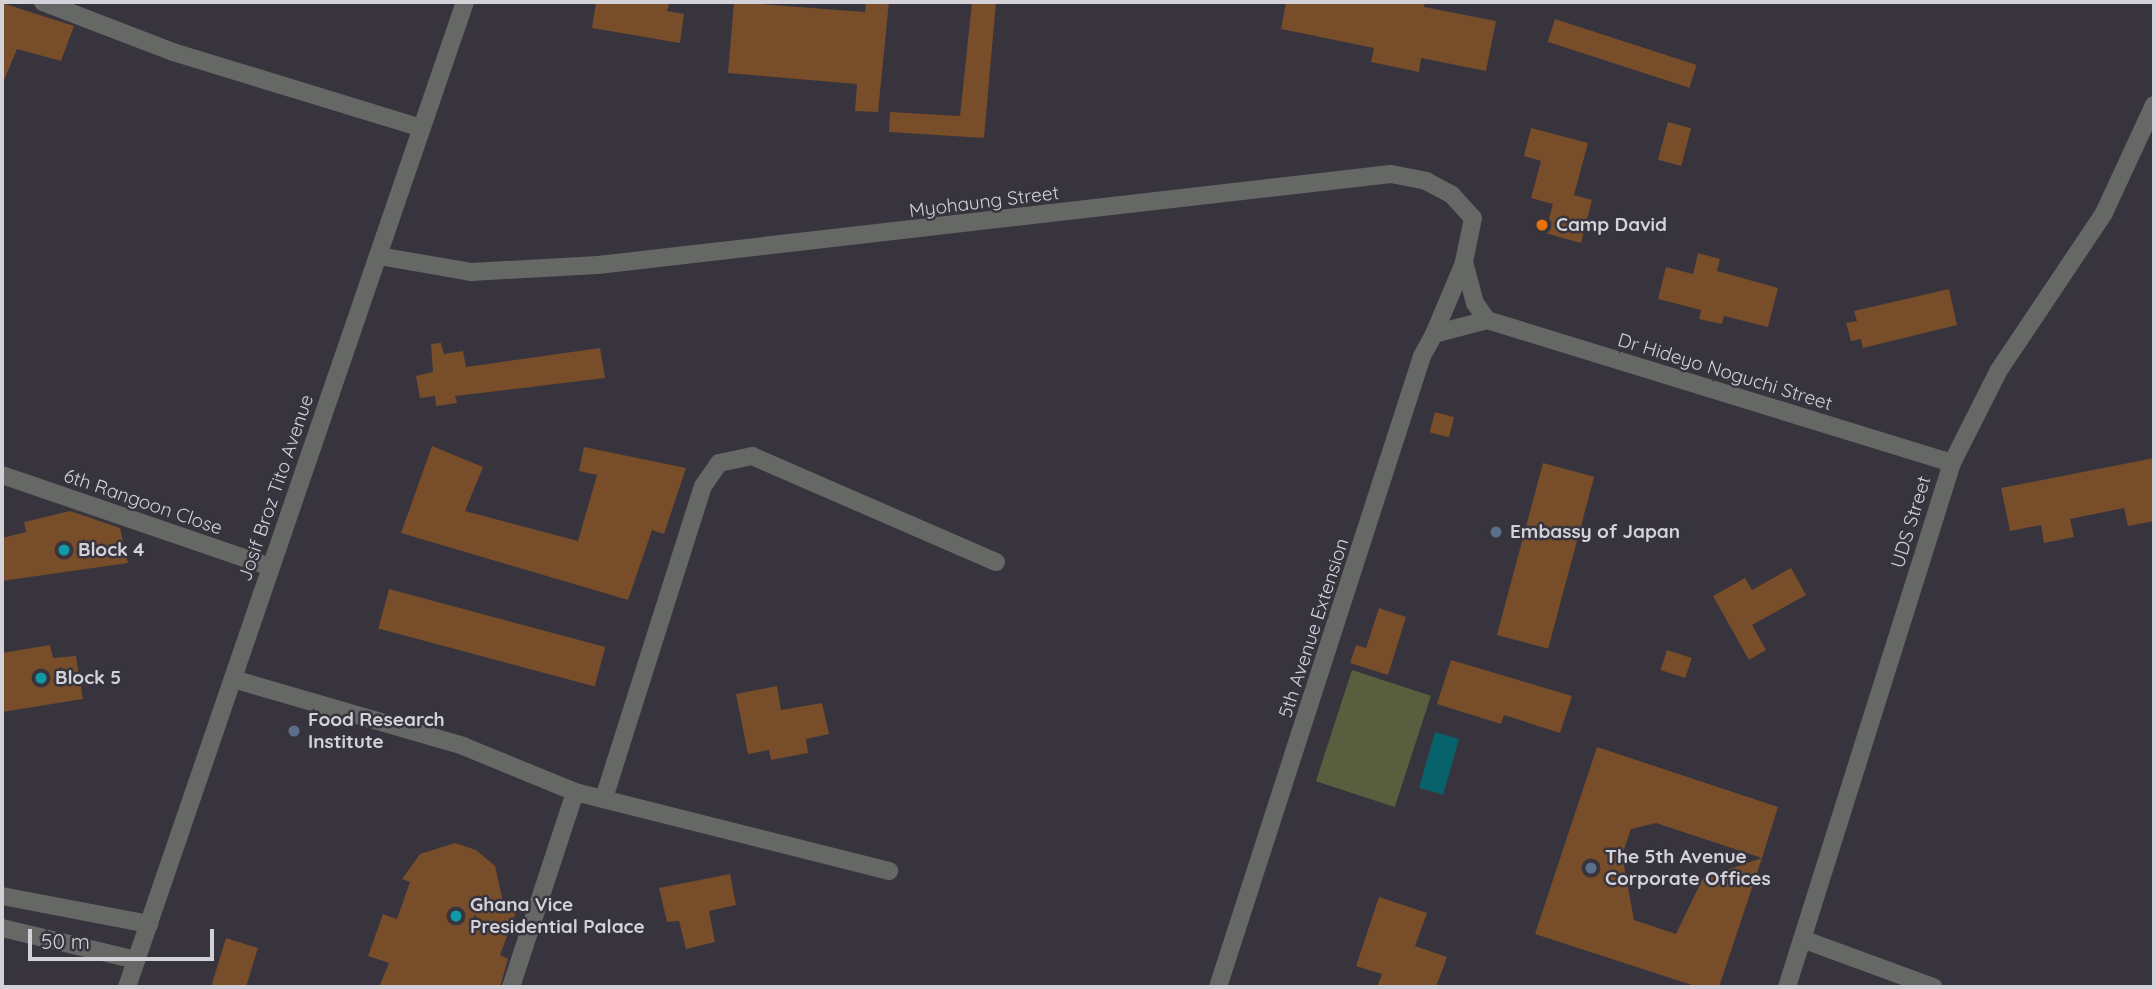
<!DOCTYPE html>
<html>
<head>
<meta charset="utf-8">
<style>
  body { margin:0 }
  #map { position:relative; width:2156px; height:989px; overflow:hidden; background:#37343e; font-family:Quicksand,sans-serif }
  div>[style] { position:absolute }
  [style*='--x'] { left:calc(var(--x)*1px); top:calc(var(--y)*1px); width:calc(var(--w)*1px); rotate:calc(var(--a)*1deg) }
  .green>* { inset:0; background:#595e3f; transform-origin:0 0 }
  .water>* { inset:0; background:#08626b; transform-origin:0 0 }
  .building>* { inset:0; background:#774d2a; transform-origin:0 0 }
  .minor>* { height:18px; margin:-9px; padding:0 9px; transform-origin:9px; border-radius:9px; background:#656864 }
  .dots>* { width:19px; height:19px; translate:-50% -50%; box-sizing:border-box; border:4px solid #37343e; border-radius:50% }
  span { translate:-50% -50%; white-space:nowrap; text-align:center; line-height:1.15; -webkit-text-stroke:5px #37343e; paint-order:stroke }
  .street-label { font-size:19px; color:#d4d2d9 }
  .poi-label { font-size:19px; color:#d4d2d9; font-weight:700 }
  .left { translate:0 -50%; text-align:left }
  .frame { position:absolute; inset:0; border:4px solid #d4d2d9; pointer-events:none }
  .scale { position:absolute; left:28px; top:929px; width:186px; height:32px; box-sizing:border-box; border:4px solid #d4d2d9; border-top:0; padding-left:9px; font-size:21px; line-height:24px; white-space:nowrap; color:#d4d2d9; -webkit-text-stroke:5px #37343e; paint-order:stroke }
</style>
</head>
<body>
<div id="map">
  <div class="green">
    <i style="left:1352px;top:670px;width:83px;height:117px;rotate:18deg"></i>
  </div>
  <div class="water">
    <i style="left:1435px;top:732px;width:25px;height:58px;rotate:16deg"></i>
  </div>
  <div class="building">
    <i style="clip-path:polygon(596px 2px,670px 2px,667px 11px,684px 14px,680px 43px,592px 28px)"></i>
    <i style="clip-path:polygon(734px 2px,865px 12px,866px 2px,889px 2px,878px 112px,855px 111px,857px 84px,728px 73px)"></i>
    <i style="clip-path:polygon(972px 2px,996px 2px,984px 138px,889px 132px,890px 112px,960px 116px)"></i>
    <i style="clip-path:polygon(1286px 2px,1425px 2px,1424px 7px,1496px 21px,1486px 71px,1421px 58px,1419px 72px,1371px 62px,1374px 48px,1281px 29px)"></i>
    <i style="clip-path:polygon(2px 3px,74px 26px,61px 61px,17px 49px,2px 85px)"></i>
    <i style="left:1555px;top:19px;width:149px;height:24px;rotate:18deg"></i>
    <i style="left:1668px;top:122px;width:24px;height:39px;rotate:15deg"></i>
    <i style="clip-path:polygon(1531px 128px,1588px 143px,1574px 195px,1592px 200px,1581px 243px,1545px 233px,1553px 204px,1531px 198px,1541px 161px,1524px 156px)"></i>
    <i style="clip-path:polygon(1698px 253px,1720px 259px,1717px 271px,1778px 288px,1768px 327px,1724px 316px,1722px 324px,1699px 319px,1701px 310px,1658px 299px,1666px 267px,1693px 274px)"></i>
    <i style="clip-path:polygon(1949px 289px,1957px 325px,1863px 348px,1861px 339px,1851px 341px,1846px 323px,1857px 321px,1854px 311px)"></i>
    <i style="clip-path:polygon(441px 343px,444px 354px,463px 351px,466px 367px,600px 348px,605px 378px,455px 396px,457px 403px,436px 406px,435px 396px,420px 398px,416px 376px,433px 372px,431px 344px)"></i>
    <i style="left:1435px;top:412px;width:20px;height:21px;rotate:15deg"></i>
    <i style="clip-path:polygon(432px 446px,483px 467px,465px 511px,578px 541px,597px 475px,579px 471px,584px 447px,686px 468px,664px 534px,652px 530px,628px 600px,401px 533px)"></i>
    <i style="clip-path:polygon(2154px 458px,2154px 521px,2128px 526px,2124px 508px,2070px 519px,2074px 537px,2044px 543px,2041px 525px,2010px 531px,2001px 488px)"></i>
    <i style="left:1543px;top:463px;width:53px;height:178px;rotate:15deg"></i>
    <i style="clip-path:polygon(70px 511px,120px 528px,128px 563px,2px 581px,2px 538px,26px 532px,24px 522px)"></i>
    <i style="clip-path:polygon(1791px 568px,1806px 595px,1752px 625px,1766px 650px,1749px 660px,1713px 596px,1745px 578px,1752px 590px)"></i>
    <i style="left:389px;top:589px;width:224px;height:41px;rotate:15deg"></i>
    <i style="clip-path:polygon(1379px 608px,1406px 617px,1388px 675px,1350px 663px,1356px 645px,1366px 648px)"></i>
    <i style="clip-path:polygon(50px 645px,53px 658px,76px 656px,83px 699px,2px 712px,2px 653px)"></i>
    <i style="left:1667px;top:650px;width:26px;height:21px;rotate:18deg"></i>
    <i style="clip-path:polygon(1451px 660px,1572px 696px,1560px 733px,1504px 715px,1501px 724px,1437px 704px)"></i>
    <i style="clip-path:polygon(777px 686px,781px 710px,822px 703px,829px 734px,806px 739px,808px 753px,771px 760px,769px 750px,748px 754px,736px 694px)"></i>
    <i style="clip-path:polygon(1597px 747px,1778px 807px,1762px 858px,1656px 823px,1631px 829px,1622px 855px,1634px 920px,1676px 934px,1703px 878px,1762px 858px,1719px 987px,1698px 987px,1535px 934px)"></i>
    <i style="clip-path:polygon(455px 843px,476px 850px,495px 866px,504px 906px,516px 912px,500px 955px,508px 959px,500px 987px,379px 987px,389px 963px,368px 956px,383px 914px,397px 919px,410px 882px,402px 879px,420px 854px)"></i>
    <i style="clip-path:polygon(730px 874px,736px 905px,709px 911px,715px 942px,686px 949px,679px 921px,667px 922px,659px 888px)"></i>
    <i style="clip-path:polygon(1379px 897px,1427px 913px,1415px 946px,1447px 957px,1436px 987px,1377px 987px,1382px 974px,1356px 966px)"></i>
    <i style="clip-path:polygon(226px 938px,258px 948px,246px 987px,211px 987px)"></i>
  </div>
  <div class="minor">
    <i style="--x:43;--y:2;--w:139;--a:21"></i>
    <i style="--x:173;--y:52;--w:260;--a:17"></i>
    <i style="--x:379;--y:256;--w:93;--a:9.9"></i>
    <i style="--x:471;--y:272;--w:127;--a:-3.2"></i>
    <i style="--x:598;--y:265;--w:798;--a:-6.55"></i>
    <i style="--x:1391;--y:174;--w:36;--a:11"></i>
    <i style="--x:1426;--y:181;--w:30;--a:28"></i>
    <i style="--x:1452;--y:195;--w:31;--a:48"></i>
    <i style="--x:1473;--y:218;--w:45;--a:101.6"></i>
    <i style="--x:1464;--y:262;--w:42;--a:75"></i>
    <i style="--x:1475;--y:303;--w:21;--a:55"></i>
    <i style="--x:1434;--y:334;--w:77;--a:-67.1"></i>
    <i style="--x:2;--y:475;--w:283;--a:18.9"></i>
    <i style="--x:233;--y:679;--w:240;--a:16.2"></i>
    <i style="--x:463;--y:746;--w:121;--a:22.3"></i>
    <i style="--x:575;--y:792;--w:324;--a:14.1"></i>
    <i style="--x:604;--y:798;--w:327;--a:-72.4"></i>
    <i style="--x:703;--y:486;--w:28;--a:-55"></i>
    <i style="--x:719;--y:463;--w:34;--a:-12"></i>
    <i style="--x:752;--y:456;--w:266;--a:23.5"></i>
    <i style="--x:2;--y:896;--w:150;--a:10.8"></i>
    <i style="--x:2;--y:928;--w:138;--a:13.4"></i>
    <i style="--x:1802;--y:939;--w:140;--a:20.1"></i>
    <i style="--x:127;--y:987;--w:1041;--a:-71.06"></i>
    <i style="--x:511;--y:987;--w:205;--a:-71.8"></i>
    <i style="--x:1218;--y:987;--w:663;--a:-72.08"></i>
    <i style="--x:1422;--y:356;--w:25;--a:-61"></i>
    <i style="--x:1434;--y:334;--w:55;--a:-14.8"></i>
    <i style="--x:1487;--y:320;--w:486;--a:17.1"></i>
    <i style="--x:1787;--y:987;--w:549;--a:-72.52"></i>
    <i style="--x:1952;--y:463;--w:104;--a:-63.2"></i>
    <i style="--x:1999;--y:370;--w:189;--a:-56.2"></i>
    <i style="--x:2104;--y:213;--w:119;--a:-65.2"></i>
  </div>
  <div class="dots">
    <i style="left:1542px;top:225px;background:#e8710a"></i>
    <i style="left:1496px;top:532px;background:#5c6f8a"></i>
    <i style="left:64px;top:550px;background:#0f9aa8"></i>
    <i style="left:41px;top:678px;background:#0f9aa8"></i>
    <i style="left:294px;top:731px;background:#5c6f8a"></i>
    <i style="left:1591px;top:868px;background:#5c6f8a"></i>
    <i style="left:456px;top:916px;background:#0f9aa8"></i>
  </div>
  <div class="street-label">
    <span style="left:984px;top:202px;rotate:-7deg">Myohaung Street</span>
    <span style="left:1725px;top:372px;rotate:17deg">Dr Hideyo Noguchi Street</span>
    <span style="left:276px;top:488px;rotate:-71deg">Josif Broz Tito Avenue</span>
    <span style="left:143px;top:502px;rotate:19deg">6th Rangoon Close</span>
    <span style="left:1911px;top:522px;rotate:-73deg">UDS Street</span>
    <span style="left:1314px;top:628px;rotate:-72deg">5th Avenue Extension</span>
  </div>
  <div class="poi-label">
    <span class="left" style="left:1556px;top:225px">Camp David</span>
    <span class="left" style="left:1510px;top:532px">Embassy of Japan</span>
    <span class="left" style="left:78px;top:550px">Block 4</span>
    <span class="left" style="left:55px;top:678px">Block 5</span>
    <span class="left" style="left:308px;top:731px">Food Research<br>Institute</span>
    <span class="left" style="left:1605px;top:868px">The 5th Avenue<br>Corporate Offices</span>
    <span class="left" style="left:470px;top:916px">Ghana Vice<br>Presidential Palace</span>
  </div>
  <div class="frame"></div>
  <div class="scale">50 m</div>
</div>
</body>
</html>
